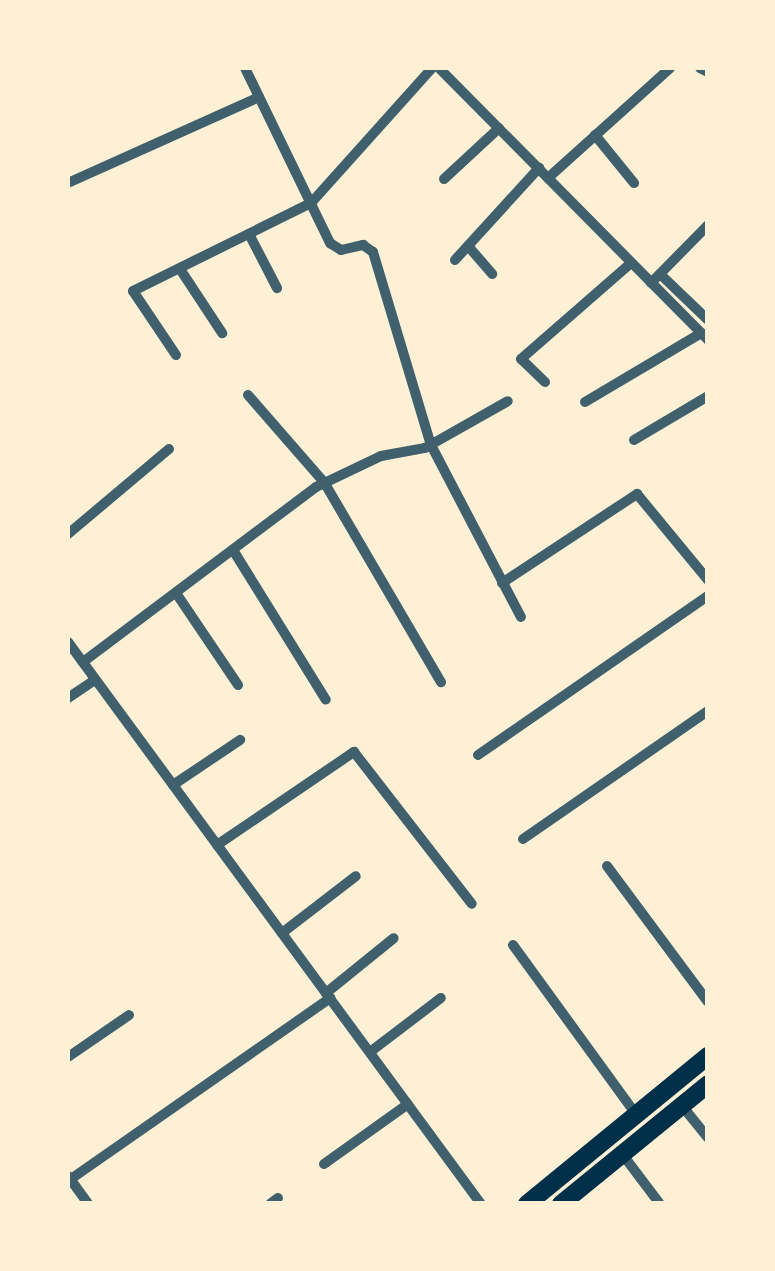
<!DOCTYPE html>
<html>
<head>
<meta charset="utf-8">
<style>
  body { margin:0 }
  #map { position:relative; width:775px; height:1271px; overflow:hidden; background:#fdf0d5; font-family:"Playfair Display",serif }
  div>[style] { position:absolute }
  [style*='--x'] { left:calc(var(--x)*1px); top:calc(var(--y)*1px); width:calc(var(--w)*1px); rotate:calc(var(--a)*1deg) }
  .minor>* { height:10px; margin:-5px; padding:0 5px; transform-origin:5px; border-radius:5px; background:#3f606c }
  .secondary>* { height:18px; margin:-9px; padding:0 9px; transform-origin:9px; border-radius:9px; background:#003049 }
  span { translate:-50% -50%; white-space:nowrap; text-align:center; line-height:1.15; -webkit-text-stroke:10px #fdf0d5; paint-order:stroke }
  .frame { position:absolute; inset:0; border:70px solid #fdf0d5; pointer-events:none }
</style>
</head>
<body>
<div id="map">
  <div class="minor">
    <i style="--x:245;--y:68;--w:195;--a:64.1"></i>
    <i style="--x:330;--y:243;--w:13;--a:32"></i>
    <i style="--x:341;--y:250;--w:23;--a:-13"></i>
    <i style="--x:363;--y:245;--w:12;--a:35"></i>
    <i style="--x:373;--y:252;--w:202;--a:73.3"></i>
    <i style="--x:431;--y:445;--w:194;--a:62.4"></i>
    <i style="--x:439;--y:68;--w:383;--a:45.3"></i>
    <i style="--x:700;--y:68;--w:9;--a:27"></i>
    <i style="--x:595;--y:135;--w:62;--a:50.9"></i>
    <i style="--x:548;--y:178;--w:164;--a:-42"></i>
    <i style="--x:444;--y:179;--w:75;--a:-42.8"></i>
    <i style="--x:70;--y:182;--w:207;--a:-24.2"></i>
    <i style="--x:249;--y:234;--w:61;--a:62.6"></i>
    <i style="--x:468;--y:246;--w:37;--a:49"></i>
    <i style="--x:455;--y:260;--w:125;--a:-47.6"></i>
    <i style="--x:180;--y:269;--w:77;--a:56.7"></i>
    <i style="--x:660;--y:274;--w:66;--a:43.8"></i>
    <i style="--x:651;--y:283;--w:81;--a:-45.5"></i>
    <i style="--x:176;--y:355;--w:77;--a:-123.9"></i>
    <i style="--x:133;--y:291;--w:199;--a:-26.3"></i>
    <i style="--x:311;--y:203;--w:181;--a:-48.1"></i>
    <i style="--x:545;--y:382;--w:33;--a:-136"></i>
    <i style="--x:521;--y:359;--w:146;--a:-41.1"></i>
    <i style="--x:248;--y:395;--w:116;--a:48.9"></i>
    <i style="--x:324;--y:482;--w:232;--a:59.7"></i>
    <i style="--x:585;--y:402;--w:135;--a:-30.7"></i>
    <i style="--x:634;--y:440;--w:86;--a:-30.7"></i>
    <i style="--x:68;--y:534;--w:132;--a:-40.1"></i>
    <i style="--x:233;--y:550;--w:176;--a:58.2"></i>
    <i style="--x:502;--y:583;--w:162;--a:-33.4"></i>
    <i style="--x:637;--y:494;--w:112;--a:50.5"></i>
    <i style="--x:176;--y:593;--w:111;--a:56"></i>
    <i style="--x:68;--y:642;--w:697;--a:53.69"></i>
    <i style="--x:83;--y:662;--w:291;--a:-36.9"></i>
    <i style="--x:316;--y:487;--w:72;--a:-25.5"></i>
    <i style="--x:381;--y:456;--w:45;--a:-10.3"></i>
    <i style="--x:425;--y:448;--w:95;--a:-29.5"></i>
    <i style="--x:68;--y:698;--w:32;--a:-34"></i>
    <i style="--x:478;--y:755;--w:280;--a:-34.7"></i>
    <i style="--x:173;--y:785;--w:81;--a:-33.9"></i>
    <i style="--x:523;--y:839;--w:225;--a:-34.7"></i>
    <i style="--x:217;--y:845;--w:166;--a:-34.2"></i>
    <i style="--x:354;--y:752;--w:192;--a:52.2"></i>
    <i style="--x:607;--y:866;--w:169;--a:53.4"></i>
    <i style="--x:282;--y:933;--w:93;--a:-37.6"></i>
    <i style="--x:513;--y:945;--w:213;--a:54"></i>
    <i style="--x:326;--y:993;--w:87;--a:-39"></i>
    <i style="--x:370;--y:1052;--w:89;--a:-37.3"></i>
    <i style="--x:68;--y:1057;--w:74;--a:-34.5"></i>
    <i style="--x:683;--y:1107;--w:40;--a:51"></i>
    <i style="--x:623;--y:1155;--w:61;--a:52.9"></i>
    <i style="--x:324;--y:1164;--w:103;--a:-35.5"></i>
    <i style="--x:68;--y:1176;--w:34;--a:54"></i>
    <i style="--x:68;--y:1181;--w:320;--a:-34.9"></i>
    <i style="--x:270;--y:1204;--w:10;--a:-37"></i>
  </div>
  <div class="secondary">
    <i style="--x:527;--y:1204;--w:234;--a:-39.3"></i>
    <i style="--x:561;--y:1204;--w:190;--a:-39.2"></i>
  </div>
  <div class="frame"></div>
</div>
</body>
</html>
